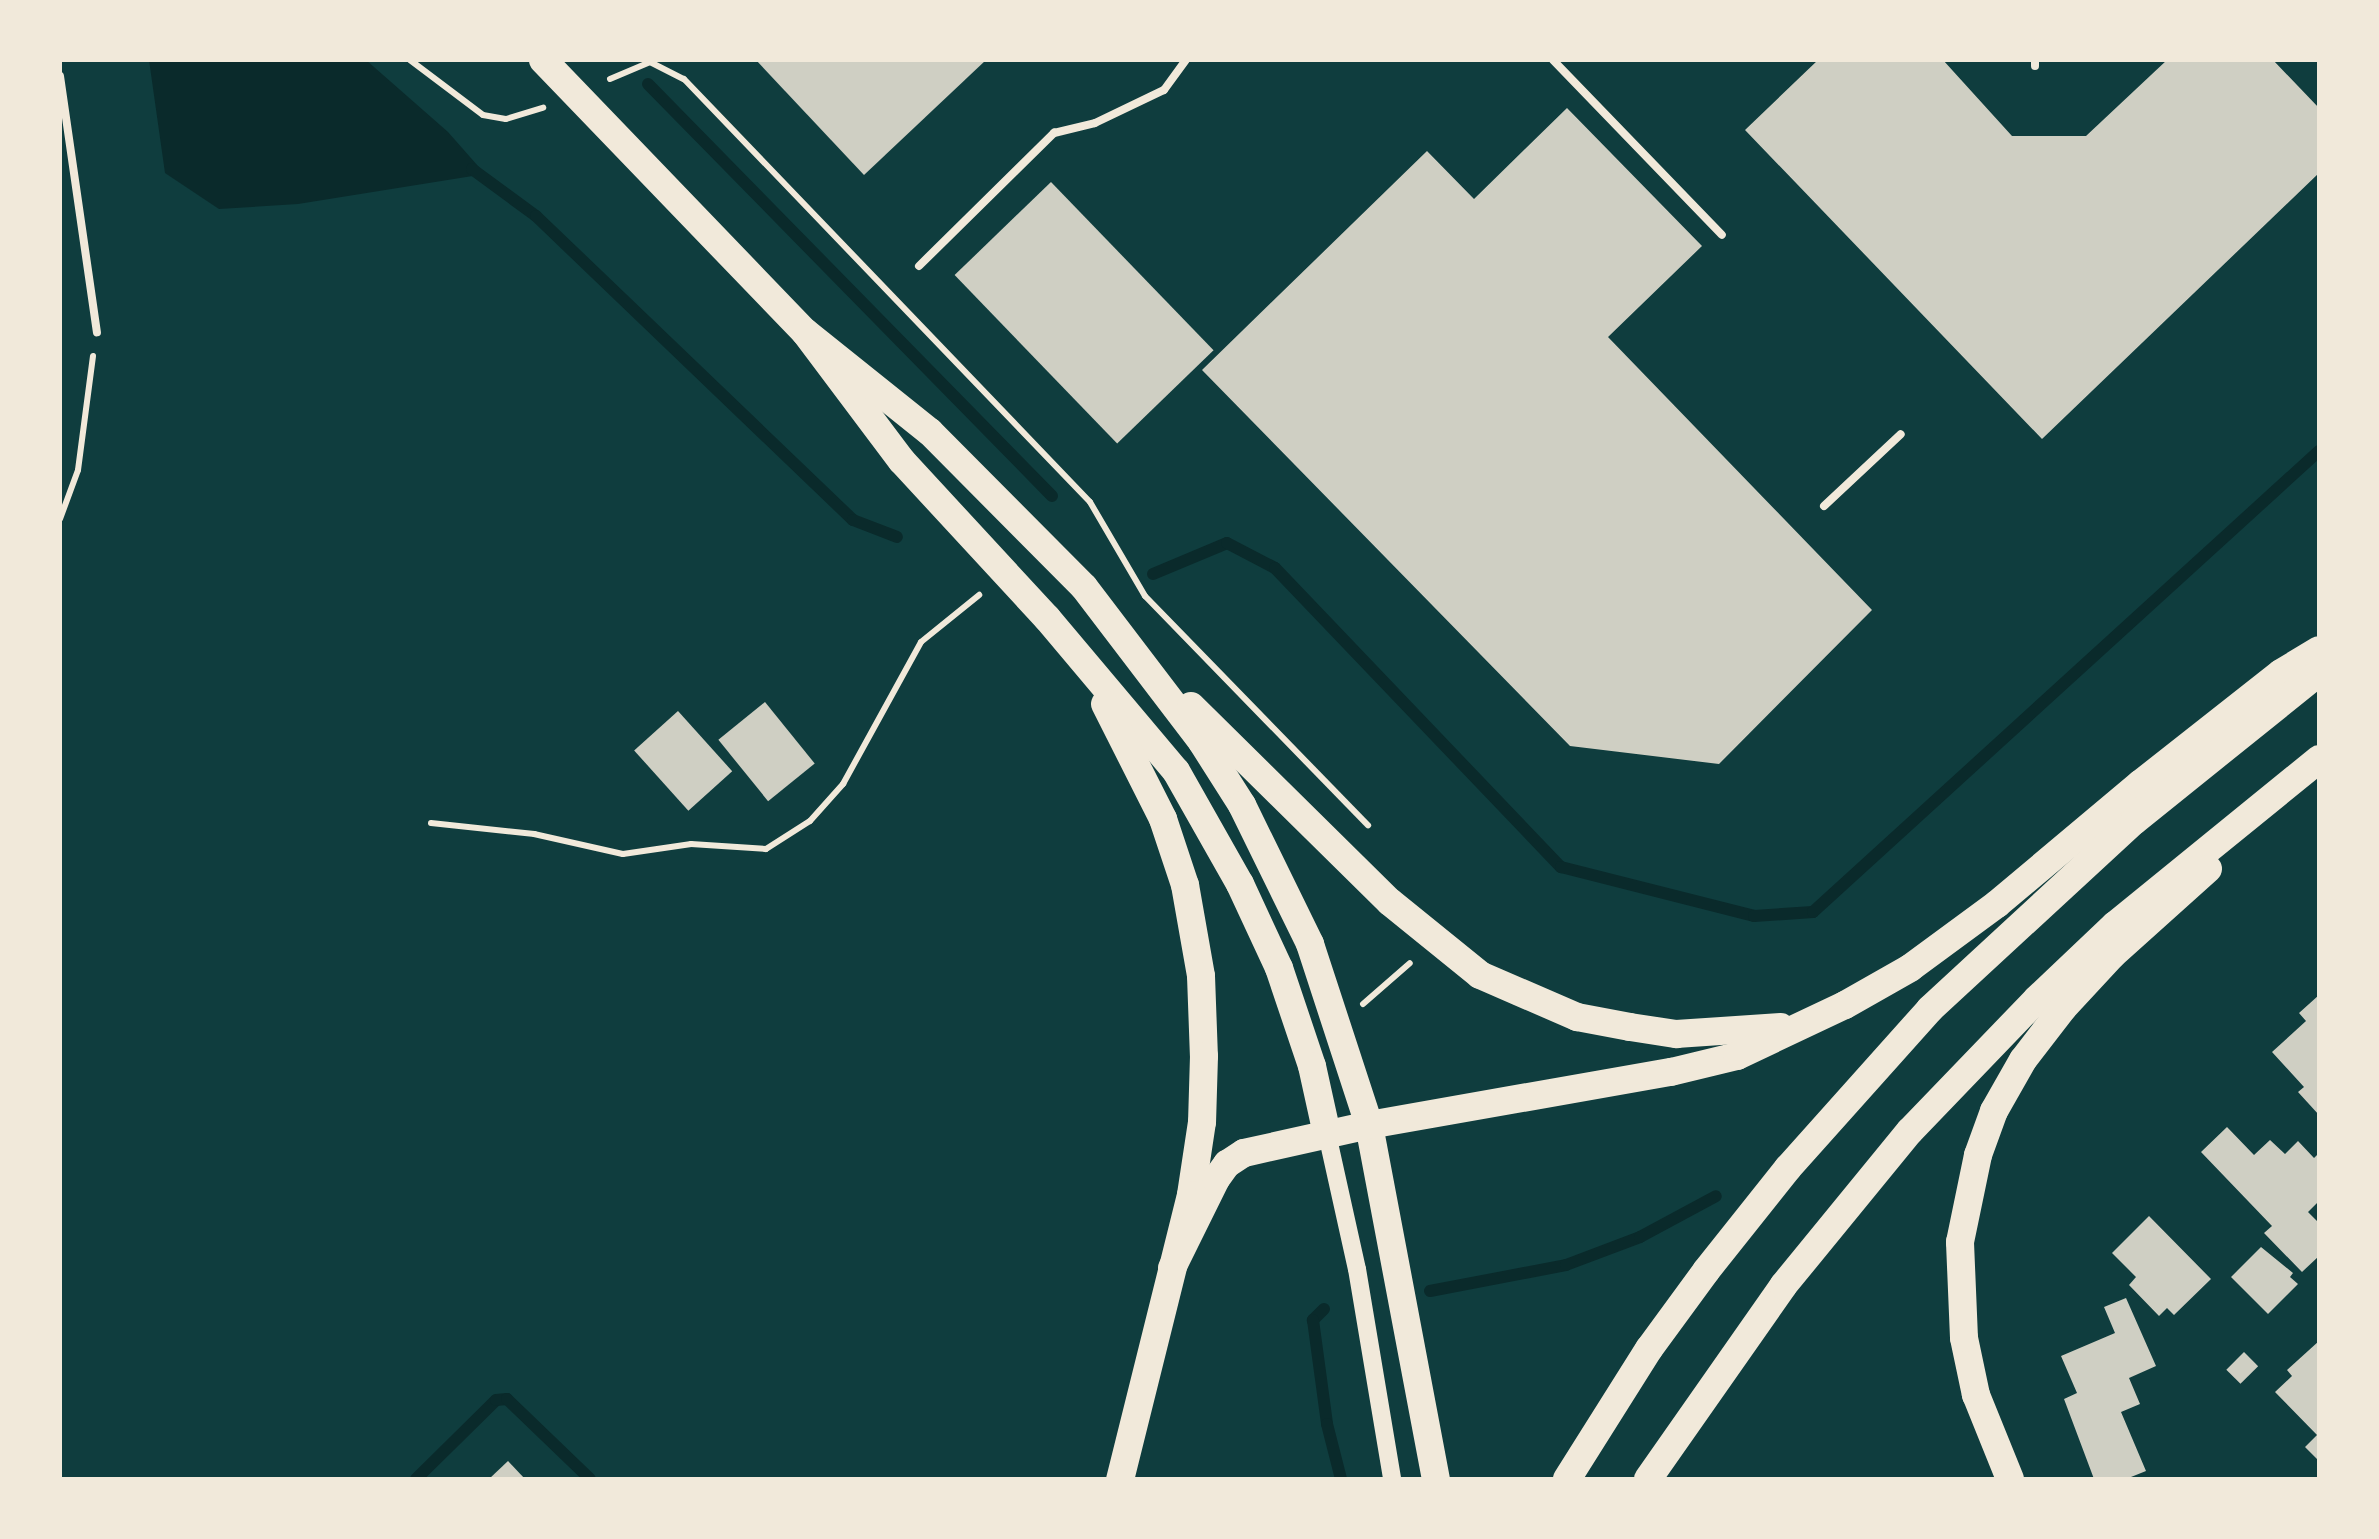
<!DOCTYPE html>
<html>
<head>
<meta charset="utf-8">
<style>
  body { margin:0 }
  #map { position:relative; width:2379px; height:1539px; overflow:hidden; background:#0f3d3e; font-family:"Fira Sans Condensed",sans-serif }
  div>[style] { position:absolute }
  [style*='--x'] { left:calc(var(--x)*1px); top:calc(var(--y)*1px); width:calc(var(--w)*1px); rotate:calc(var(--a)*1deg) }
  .water>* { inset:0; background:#0a2a2b }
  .stream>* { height:12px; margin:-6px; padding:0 6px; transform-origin:6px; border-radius:6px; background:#0a2a2b }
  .building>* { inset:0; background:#cfcfc3; transform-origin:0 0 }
  .path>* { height:6px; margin:-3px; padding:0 3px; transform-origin:3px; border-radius:3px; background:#f1e9da }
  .service>* { height:8px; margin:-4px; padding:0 4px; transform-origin:4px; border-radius:4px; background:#f1e9da }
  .tertiary>* { height:18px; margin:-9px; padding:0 9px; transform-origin:9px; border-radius:9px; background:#f1e9da }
  .trunk>* { height:28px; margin:-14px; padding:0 14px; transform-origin:14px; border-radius:14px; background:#f1e9da }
  span { translate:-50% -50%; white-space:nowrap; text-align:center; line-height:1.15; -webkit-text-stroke:8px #f1e9da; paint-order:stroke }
  .frame { position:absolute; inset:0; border:62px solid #f1e9da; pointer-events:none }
</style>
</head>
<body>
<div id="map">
  <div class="water">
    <i style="clip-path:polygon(149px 60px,366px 60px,448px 132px,485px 174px,298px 204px,219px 209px,165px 173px)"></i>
  </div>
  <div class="stream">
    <i style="--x:648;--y:84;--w:577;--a:45.56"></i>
    <i style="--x:472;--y:169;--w:79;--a:36.3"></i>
    <i style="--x:536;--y:216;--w:439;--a:43.8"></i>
    <i style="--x:853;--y:520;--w:47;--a:21.1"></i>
    <i style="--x:1153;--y:574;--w:80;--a:-22.7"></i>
    <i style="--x:1227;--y:543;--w:54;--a:27.5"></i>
    <i style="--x:1275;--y:568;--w:414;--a:46.3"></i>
    <i style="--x:1561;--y:867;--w:199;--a:14.2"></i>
    <i style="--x:1754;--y:916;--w:59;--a:-3.9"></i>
    <i style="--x:1813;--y:912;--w:685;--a:-42.34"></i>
    <i style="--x:1430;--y:1291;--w:138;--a:-10.8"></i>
    <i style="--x:1566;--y:1265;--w:79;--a:-20.7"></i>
    <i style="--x:1640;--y:1237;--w:86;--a:-28.3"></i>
    <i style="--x:1324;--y:1309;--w:16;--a:135"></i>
    <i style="--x:1313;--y:1320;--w:105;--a:82.3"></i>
    <i style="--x:1327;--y:1424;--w:57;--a:75.7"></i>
    <i style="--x:416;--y:1479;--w:112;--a:-44.6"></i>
    <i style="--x:496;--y:1400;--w:11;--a:-5"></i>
    <i style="--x:507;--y:1399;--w:115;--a:43.9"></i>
  </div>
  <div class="building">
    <i style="clip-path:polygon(756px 60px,986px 60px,864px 175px)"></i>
    <i style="clip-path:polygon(1818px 60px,1943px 60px,2012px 136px,2086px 136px,2167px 60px,2273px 60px,2319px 108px,2319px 173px,2042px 439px,1745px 130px)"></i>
    <i style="clip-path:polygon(1567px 108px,1702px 246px,1608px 337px,1872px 610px,1719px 764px,1570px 746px,1202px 370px,1427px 151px,1474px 199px)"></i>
    <i style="left:1051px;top:182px;width:234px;height:134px;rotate:46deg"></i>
    <i style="left:765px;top:702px;width:79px;height:60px;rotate:51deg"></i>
    <i style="left:678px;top:711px;width:81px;height:59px;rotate:48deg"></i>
    <i style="clip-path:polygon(2319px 995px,2319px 1115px,2298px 1092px,2304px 1087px,2272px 1052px,2306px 1021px,2299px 1013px)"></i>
    <i style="clip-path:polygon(2227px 1127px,2254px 1155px,2270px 1140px,2285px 1154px,2298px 1141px,2314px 1158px,2319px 1153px,2319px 1201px,2308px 1212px,2319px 1223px,2319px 1256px,2302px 1272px,2264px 1233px,2272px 1226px,2201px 1152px)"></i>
    <i style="clip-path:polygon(2149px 1216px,2211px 1279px,2174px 1315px,2167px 1308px,2159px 1316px,2129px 1285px,2136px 1277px,2112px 1253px)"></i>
    <i style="clip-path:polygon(2261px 1247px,2293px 1273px,2290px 1277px,2298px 1284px,2268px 1314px,2231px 1277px)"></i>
    <i style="clip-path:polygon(2126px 1298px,2156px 1366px,2129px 1378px,2140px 1404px,2121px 1412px,2146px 1471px,2126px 1479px,2094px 1479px,2064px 1399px,2077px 1393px,2061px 1356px,2115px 1333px,2104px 1307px)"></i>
    <i style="clip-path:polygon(2319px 1341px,2319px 1461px,2305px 1447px,2317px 1435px,2275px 1392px,2292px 1376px,2287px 1370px)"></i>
    <i style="left:2244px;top:1352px;width:20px;height:25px;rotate:45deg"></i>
    <i style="clip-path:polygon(508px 1461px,525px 1479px,489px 1479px)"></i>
  </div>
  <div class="path">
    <i style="--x:410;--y:60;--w:91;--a:37"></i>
    <i style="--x:483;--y:115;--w:23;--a:10"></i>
    <i style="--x:506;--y:119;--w:39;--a:-17"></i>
    <i style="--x:610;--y:79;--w:43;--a:-23"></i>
    <i style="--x:650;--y:62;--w:38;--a:27"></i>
    <i style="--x:684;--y:79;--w:586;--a:46.17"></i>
    <i style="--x:1090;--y:502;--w:109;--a:59.7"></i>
    <i style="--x:1145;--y:596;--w:320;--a:45.8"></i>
    <i style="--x:60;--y:519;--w:52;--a:-69.8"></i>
    <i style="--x:78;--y:470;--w:115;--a:-82.5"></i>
    <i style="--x:431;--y:823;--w:104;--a:6.1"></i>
    <i style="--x:534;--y:834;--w:91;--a:12.7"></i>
    <i style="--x:623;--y:854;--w:69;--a:-8.4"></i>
    <i style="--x:691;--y:844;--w:75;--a:3.8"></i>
    <i style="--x:766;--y:849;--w:52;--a:-32.5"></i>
    <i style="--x:810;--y:821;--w:50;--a:-48.3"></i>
    <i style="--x:843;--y:784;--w:162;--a:-61.2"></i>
    <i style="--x:921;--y:642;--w:75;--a:-39"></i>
    <i style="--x:1363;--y:1004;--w:62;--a:-41.1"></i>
  </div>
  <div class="service">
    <i style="--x:1553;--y:60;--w:243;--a:46"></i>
    <i style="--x:2035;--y:66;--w:6;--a:-90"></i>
    <i style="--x:60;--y:76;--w:259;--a:81.8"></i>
    <i style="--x:919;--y:266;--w:190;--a:-44.6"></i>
    <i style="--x:1054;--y:133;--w:42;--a:-13.7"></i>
    <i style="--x:1095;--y:123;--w:76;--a:-25.6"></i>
    <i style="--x:1164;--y:90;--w:37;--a:-54"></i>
    <i style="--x:1824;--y:506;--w:105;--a:-43.1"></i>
  </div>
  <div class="tertiary">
    <i style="--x:1327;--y:1134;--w:138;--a:77.5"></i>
    <i style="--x:1357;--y:1269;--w:213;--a:80.5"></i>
  </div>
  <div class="trunk">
    <i style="--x:543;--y:60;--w:378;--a:46.1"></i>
    <i style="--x:805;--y:332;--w:161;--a:53.1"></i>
    <i style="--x:902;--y:461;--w:214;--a:47.3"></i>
    <i style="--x:1047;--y:618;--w:200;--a:49.9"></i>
    <i style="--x:1176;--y:771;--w:130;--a:60.5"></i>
    <i style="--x:1240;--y:884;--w:93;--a:65.1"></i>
    <i style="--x:1279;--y:968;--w:103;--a:71.4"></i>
    <i style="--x:1312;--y:1066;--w:70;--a:77.6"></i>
    <i style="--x:805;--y:332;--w:160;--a:38.7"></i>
    <i style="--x:930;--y:432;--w:218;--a:45.2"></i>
    <i style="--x:1084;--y:587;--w:195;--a:52.7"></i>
    <i style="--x:1202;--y:742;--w:75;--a:57.6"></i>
    <i style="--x:1242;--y:805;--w:155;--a:63.9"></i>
    <i style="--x:1310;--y:944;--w:190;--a:71.9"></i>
    <i style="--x:1369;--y:1125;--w:360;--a:79.3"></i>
    <i style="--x:1105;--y:704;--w:129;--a:63.2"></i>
    <i style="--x:1163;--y:819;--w:70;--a:71.6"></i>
    <i style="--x:1185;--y:885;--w:92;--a:80"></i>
    <i style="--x:1201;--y:976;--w:80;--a:87.9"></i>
    <i style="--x:1204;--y:1056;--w:66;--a:91.7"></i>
    <i style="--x:1202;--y:1122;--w:74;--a:98.6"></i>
    <i style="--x:1191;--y:1195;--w:293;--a:104"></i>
    <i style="--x:1191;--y:706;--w:279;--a:44.6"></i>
    <i style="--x:1390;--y:902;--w:116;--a:39"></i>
    <i style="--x:1480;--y:975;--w:106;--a:23.4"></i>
    <i style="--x:1577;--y:1017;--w:54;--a:10.7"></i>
    <i style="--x:1630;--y:1027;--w:47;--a:8.7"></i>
    <i style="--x:1676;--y:1034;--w:105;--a:-3.8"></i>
    <i style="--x:1172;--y:1268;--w:99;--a:-63.7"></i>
    <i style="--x:1216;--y:1179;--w:19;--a:-54"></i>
    <i style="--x:1227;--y:1164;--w:20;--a:-33"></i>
    <i style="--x:1244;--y:1153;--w:128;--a:-12.6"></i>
    <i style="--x:1369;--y:1125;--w:307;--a:-10"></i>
    <i style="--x:1671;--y:1072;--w:68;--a:-13.6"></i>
    <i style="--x:1737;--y:1056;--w:119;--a:-25.3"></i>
    <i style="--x:1845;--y:1005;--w:75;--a:-29.6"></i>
    <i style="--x:1910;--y:968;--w:108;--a:-36.3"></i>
    <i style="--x:1997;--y:904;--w:187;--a:-40"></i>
    <i style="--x:2140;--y:784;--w:179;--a:-38.2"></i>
    <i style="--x:2281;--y:673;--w:44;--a:-31.2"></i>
    <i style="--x:1567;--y:1479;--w:154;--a:-57.8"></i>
    <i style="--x:1649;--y:1349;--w:97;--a:-53.8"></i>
    <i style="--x:1706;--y:1271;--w:132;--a:-51.5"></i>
    <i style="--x:1788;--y:1168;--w:213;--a:-48.2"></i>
    <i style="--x:1930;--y:1009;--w:277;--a:-42.7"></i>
    <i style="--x:2134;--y:821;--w:238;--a:-38.8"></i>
    <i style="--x:1648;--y:1479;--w:236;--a:-55"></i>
    <i style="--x:1783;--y:1286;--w:200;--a:-50.7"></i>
    <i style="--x:1910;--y:1131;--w:183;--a:-46.1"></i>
    <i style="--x:2037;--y:999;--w:108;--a:-43.5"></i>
    <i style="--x:2115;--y:925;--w:263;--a:-39.1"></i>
    <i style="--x:2010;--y:1479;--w:91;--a:-112"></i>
    <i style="--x:1976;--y:1395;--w:58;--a:-101.9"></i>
    <i style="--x:1964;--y:1338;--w:96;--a:-92.4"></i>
    <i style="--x:1960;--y:1242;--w:89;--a:-78.3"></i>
    <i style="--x:1978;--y:1155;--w:47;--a:-70"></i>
    <i style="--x:1994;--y:1111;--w:59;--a:-60.4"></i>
    <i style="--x:2023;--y:1060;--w:66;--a:-52.4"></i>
    <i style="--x:2063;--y:1008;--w:72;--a:-47.2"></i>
    <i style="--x:2112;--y:955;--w:129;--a:-41.9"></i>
  </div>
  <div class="frame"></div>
</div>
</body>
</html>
